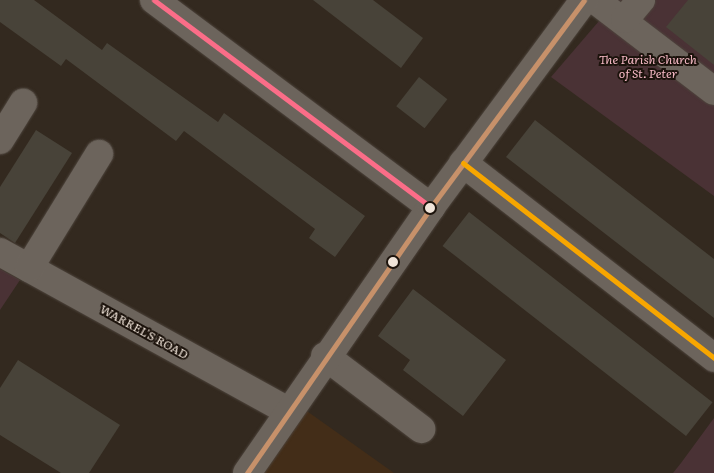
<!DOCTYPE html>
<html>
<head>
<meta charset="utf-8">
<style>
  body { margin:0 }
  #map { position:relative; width:714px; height:473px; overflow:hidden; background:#33291f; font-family:Literata,serif }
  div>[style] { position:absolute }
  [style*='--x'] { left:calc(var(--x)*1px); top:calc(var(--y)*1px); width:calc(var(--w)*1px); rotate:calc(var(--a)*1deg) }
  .built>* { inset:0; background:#432d18 }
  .green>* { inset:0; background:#4a3235 }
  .building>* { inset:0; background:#484339; transform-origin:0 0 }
  .roads { filter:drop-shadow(0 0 1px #4d443c) drop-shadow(0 0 1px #4d443c) }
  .minor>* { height:28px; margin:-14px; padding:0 14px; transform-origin:14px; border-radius:14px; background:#6c645c }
  .bus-1>* { height:5px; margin:-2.5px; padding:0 2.5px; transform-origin:2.5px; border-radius:2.5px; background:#fb6d88 }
  .bus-2>* { height:5px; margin:-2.5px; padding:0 2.5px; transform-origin:2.5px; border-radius:2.5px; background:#c7916a }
  .bus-3>* { height:5px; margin:-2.5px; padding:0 2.5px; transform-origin:2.5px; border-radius:2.5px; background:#f7a600 }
  .dots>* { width:14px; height:14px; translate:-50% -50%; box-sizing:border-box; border:2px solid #1c130c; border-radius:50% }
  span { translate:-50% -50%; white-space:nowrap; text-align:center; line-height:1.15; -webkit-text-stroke:4px #1c130c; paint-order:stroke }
  .park-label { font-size:12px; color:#f7bac6; font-style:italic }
  .street-label { font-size:12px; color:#f0e4d9 }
</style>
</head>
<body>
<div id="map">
  <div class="built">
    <i style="clip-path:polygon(304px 409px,394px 473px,262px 473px)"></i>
  </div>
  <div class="green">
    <i style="clip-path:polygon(617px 0,714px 0,714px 196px,551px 77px)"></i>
    <i style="clip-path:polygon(0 269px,20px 280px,0 310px)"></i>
    <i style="clip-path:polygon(714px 418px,714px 473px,673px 473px,681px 463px)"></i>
  </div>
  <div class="building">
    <i style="clip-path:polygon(0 0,34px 0,102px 50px,107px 43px,218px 122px,224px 113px,365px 216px,335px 257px,309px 238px,315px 229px,184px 131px,176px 141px,66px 59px,61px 66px,0 22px)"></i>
    <i style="clip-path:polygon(313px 0,373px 0,423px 38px,401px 68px)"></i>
    <i style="clip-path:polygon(688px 0,714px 0,714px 65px,666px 27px)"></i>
    <i style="left:419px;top:77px;width:36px;height:37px;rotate:38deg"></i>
    <i style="clip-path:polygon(535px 120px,714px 259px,714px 318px,506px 157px)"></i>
    <i style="clip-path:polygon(36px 130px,72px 153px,15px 243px,0 233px,0 187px)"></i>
    <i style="left:469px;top:212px;width:309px;height:43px;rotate:38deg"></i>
    <i style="clip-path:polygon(413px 289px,506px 360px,463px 416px,403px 370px,410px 360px,378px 336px)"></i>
    <i style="clip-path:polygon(18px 360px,120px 425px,89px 473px,61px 473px,0 435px,0 388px)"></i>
  </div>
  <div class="roads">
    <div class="minor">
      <i style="--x:154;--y:0;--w:346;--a:36.8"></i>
      <i style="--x:595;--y:0;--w:150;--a:37.4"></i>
      <i style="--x:625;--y:19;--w:25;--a:-50"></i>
      <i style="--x:0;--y:140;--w:44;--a:-58.1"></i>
      <i style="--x:463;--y:163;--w:318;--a:37.8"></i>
      <i style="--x:0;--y:252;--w:329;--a:28.9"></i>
      <i style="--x:29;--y:268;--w:134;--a:-58.4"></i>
      <i style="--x:325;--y:356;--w:121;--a:37.2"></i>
      <i style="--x:247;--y:473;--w:323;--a:-55.3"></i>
      <i style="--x:431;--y:207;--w:257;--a:-53.5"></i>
    </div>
  </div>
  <div class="bus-1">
    <i style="--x:154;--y:0;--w:346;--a:36.8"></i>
  </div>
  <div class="bus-2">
    <i style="--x:247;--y:473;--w:323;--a:-55.3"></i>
    <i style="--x:431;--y:207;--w:257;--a:-53.5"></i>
  </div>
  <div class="bus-3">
    <i style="--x:463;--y:163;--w:318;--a:37.8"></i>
  </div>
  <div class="dots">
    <i style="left:430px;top:208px;background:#f0e4d9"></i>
    <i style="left:393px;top:262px;background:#f0e4d9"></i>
  </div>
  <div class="park-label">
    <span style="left:648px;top:67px">The Parish Church<br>of St. Peter</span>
  </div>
  <div class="street-label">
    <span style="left:144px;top:332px;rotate:29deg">WARREL'S ROAD</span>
  </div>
</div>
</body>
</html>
